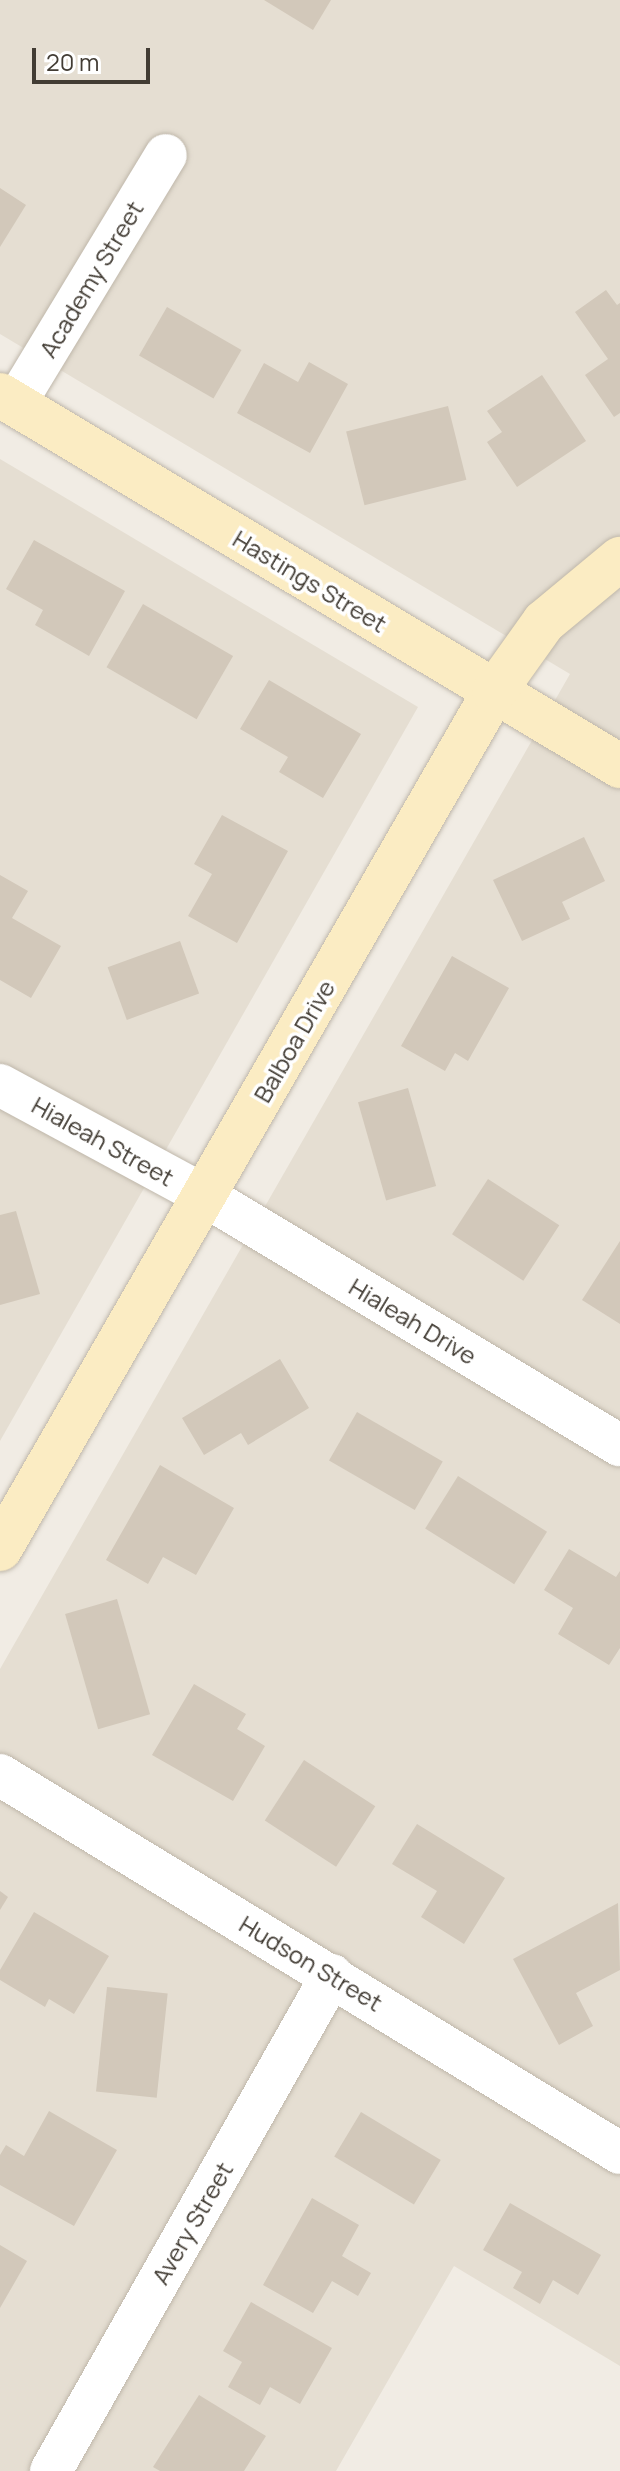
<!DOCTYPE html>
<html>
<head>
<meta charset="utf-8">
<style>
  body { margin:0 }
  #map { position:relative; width:620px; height:2471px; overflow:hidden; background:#f1ece4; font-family:Manrope,sans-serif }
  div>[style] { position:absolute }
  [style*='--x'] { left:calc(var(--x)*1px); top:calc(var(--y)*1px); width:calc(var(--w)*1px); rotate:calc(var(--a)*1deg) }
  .residential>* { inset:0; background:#e5ded2 }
  .building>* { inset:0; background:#d2c8ba; transform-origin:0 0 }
  .roads { filter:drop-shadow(0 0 2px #bfb7aa) drop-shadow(0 0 2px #bfb7aa) }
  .street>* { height:42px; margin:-21px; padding:0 21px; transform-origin:21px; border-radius:21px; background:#fff }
  .secondary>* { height:44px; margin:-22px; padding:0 22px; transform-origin:22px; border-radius:22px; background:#fbecc3 }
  span { translate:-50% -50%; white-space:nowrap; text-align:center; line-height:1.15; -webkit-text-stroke:7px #fff; paint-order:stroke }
  .street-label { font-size:24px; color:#423c34 }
  .scale { position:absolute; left:32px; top:48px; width:118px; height:36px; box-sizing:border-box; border:4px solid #423c34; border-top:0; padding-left:10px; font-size:24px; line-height:28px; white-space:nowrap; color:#423c34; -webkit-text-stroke:6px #fff; paint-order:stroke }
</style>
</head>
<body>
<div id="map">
  <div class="residential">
    <i style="clip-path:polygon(0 0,620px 0,620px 2366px,454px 2266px,336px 2471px,0 2471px,0 1669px,570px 674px,0 334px)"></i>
    <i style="clip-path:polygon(0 459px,418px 707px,0 1441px)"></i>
  </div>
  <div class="building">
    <i style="clip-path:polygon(264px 0,331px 0,313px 30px)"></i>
    <i style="clip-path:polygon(0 188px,26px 205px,0 247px)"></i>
    <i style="clip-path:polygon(606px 290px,617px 305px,620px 303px,620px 413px,614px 417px,585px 375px,608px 359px,575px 312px)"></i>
    <i style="left:167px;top:307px;width:86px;height:56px;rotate:30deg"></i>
    <i style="clip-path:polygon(309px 362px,348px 384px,310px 453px,237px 413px,264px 363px,298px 382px)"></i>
    <i style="clip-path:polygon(542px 375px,586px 441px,517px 487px,487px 442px,502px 432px,487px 411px)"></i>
    <i style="left:448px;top:406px;width:76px;height:105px;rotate:76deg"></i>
    <i style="clip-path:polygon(34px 540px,125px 591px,89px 656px,35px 625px,43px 610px,6px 589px)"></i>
    <i style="left:143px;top:604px;width:104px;height:73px;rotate:30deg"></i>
    <i style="clip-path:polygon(269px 680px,361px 734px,323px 798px,279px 772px,288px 757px,240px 729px)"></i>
    <i style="clip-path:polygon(222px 815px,288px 851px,237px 943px,188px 916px,212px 874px,194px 864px)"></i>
    <i style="clip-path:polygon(584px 837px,605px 881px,562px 902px,570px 919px,522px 941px,493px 880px)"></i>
    <i style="clip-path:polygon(0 875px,28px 891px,12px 918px,61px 946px,31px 998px,0 980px)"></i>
    <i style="left:180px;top:941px;width:56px;height:77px;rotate:70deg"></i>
    <i style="clip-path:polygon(452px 956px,509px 988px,468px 1061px,455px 1053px,445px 1071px,401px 1046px)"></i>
    <i style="left:408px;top:1088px;width:102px;height:52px;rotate:74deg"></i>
    <i style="left:488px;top:1179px;width:85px;height:66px;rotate:33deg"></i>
    <i style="clip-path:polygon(16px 1211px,40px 1294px,0 1305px,0 1215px)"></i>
    <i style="clip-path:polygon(620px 1241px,620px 1324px,582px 1300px)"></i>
    <i style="clip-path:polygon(280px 1359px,309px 1408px,248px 1445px,241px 1433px,204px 1455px,182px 1418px)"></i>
    <i style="left:357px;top:1412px;width:99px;height:56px;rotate:30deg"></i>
    <i style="clip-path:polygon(160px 1465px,234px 1508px,196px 1575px,163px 1557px,148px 1584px,106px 1560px)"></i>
    <i style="left:458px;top:1476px;width:105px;height:62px;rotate:32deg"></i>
    <i style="clip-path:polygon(569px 1549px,616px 1577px,620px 1571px,620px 1648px,609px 1665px,558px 1634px,573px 1608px,544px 1590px)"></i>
    <i style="left:117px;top:1599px;width:120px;height:54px;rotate:74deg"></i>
    <i style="clip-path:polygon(194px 1684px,246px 1714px,237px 1729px,265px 1746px,233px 1801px,152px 1755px)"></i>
    <i style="left:304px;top:1760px;width:85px;height:72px;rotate:33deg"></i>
    <i style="clip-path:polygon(417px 1824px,505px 1878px,464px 1944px,421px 1917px,437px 1891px,392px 1864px)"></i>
    <i style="clip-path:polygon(0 1891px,8px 1897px,0 1910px)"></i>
    <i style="clip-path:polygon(618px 1903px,620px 1970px,576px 1993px,593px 2026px,559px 2045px,513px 1959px)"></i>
    <i style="clip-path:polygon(34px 1912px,109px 1956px,74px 2014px,49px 1999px,45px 2007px,0 1980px,0 1970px)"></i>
    <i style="left:107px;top:1987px;width:61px;height:105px;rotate:6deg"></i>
    <i style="clip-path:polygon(49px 2111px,117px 2150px,74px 2226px,0 2185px,0 2155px,6px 2145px,24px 2156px)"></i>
    <i style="left:361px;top:2112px;width:93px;height:52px;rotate:31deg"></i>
    <i style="clip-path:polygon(312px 2198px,359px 2225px,342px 2256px,371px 2273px,358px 2296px,332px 2281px,313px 2313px,263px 2285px)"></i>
    <i style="clip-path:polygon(510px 2203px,601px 2255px,578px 2295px,553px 2280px,540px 2304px,513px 2288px,522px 2272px,483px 2250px)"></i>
    <i style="clip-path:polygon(0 2245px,27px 2261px,0 2308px)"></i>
    <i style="clip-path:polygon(251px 2302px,332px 2348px,300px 2404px,270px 2387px,260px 2405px,228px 2387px,242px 2362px,223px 2351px)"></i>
    <i style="clip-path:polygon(199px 2395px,266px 2436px,244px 2471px,160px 2471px,153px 2467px)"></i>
  </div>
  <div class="roads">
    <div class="street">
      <i style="--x:15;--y:404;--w:291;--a:-58.8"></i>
      <i style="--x:0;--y:1085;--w:233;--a:28.4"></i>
      <i style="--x:205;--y:1196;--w:484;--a:31"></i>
      <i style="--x:0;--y:1775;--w:726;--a:31.37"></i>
      <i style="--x:51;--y:2471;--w:570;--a:-60.47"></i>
    </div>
    <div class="secondary">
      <i style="--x:0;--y:395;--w:723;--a:30.9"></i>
      <i style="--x:0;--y:1549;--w:989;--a:-60.04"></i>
      <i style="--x:494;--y:692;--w:86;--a:-54.5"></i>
      <i style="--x:544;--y:622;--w:99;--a:-39.7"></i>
    </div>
  </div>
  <div class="street-label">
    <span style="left:91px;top:279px;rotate:-59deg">Academy Street</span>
    <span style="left:310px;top:581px;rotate:31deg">Hastings Street</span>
    <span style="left:294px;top:1041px;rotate:-60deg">Balboa Drive</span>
    <span style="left:103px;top:1141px;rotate:29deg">Hialeah Street</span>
    <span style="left:413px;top:1321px;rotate:31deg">Hialeah Drive</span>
    <span style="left:311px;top:1963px;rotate:31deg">Hudson Street</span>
    <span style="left:192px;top:2223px;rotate:-60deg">Avery Street</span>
  </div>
  <div class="scale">20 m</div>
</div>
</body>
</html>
